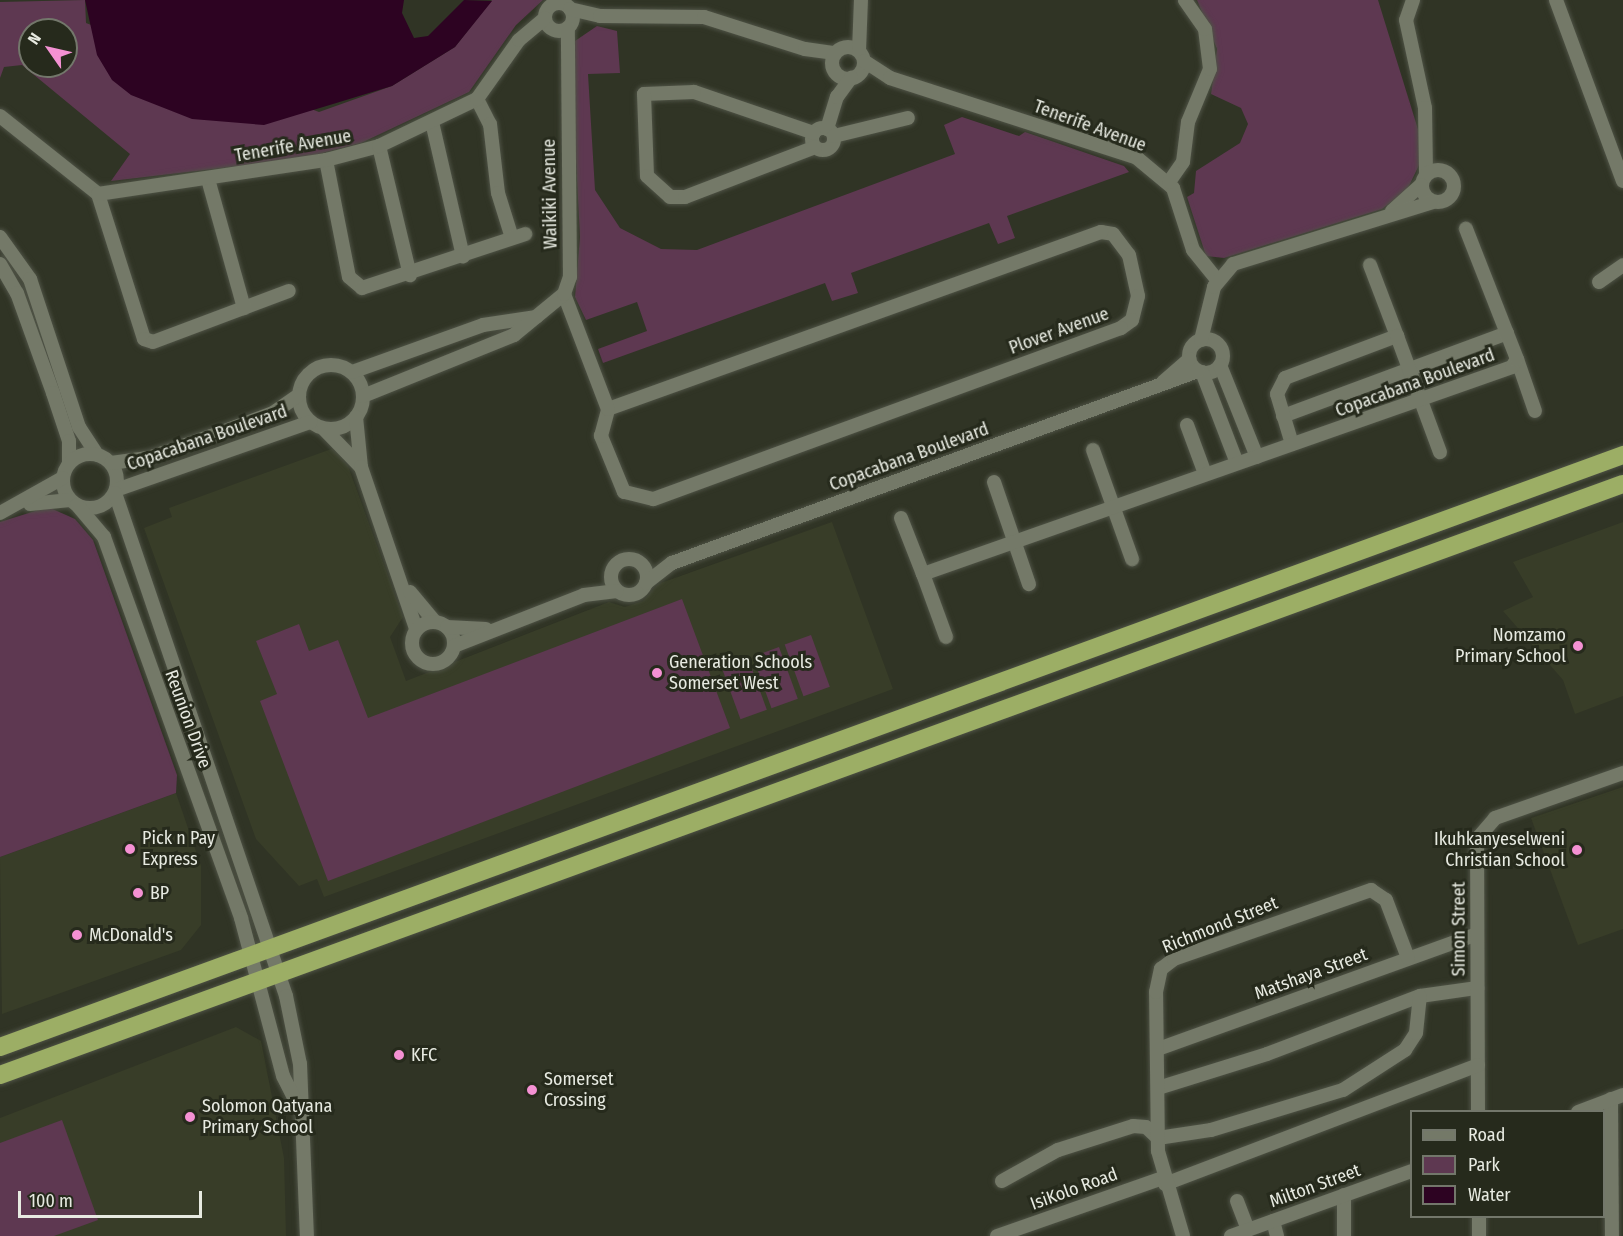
<!DOCTYPE html>
<html>
<head>
<meta charset="utf-8">
<style>
  body { margin:0 }
  #map { position:relative; width:1623px; height:1236px; overflow:hidden; background:#303425; font-family:"Fira Sans Condensed",sans-serif }
  div>[style] { position:absolute }
  [style*='--x'] { left:calc(var(--x)*1px); top:calc(var(--y)*1px); width:calc(var(--w)*1px); rotate:calc(var(--a)*1deg) }
  .built>* { inset:0; background:#383d28 }
  .green>* { inset:0; background:#5e3851; transform-origin:0 0 }
  .water>* { inset:0; background:#2d0322 }
  .roads { filter:drop-shadow(0 0 2px #4e5245) drop-shadow(0 0 2px #4e5245) }
  .minor>* { height:14px; margin:-7px; padding:0 7px; transform-origin:7px; border-radius:7px; background:#747968 }
  .minor>.ring { margin:-7px; padding:0; box-sizing:content-box; background:none; border:14px solid #747968; border-radius:50% }
  .highway>* { height:18px; margin:-9px; padding:0 9px; transform-origin:9px; border-radius:9px; background:#9cae65 }
  .dots>* { width:16px; height:16px; translate:-50% -50%; box-sizing:border-box; border:3px solid #262a1c; border-radius:50% }
  span { translate:-50% -50%; white-space:nowrap; text-align:center; line-height:1.15; -webkit-text-stroke:6px #262a1c; paint-order:stroke }
  .street-label { font-size:18px; color:#e7eae1 }
  .poi-label { font-size:18px; color:#e7eae1 }
  .right { translate:-100% -50%; text-align:right }
  .left { translate:0 -50%; text-align:left }
  .legend { position:absolute; left:1410px; top:1110px; width:195px; height:108px; box-sizing:border-box; background:#262a1c; border:2px solid #73776b; margin:0; padding:8px 10px; list-style:none; font-size:18px; color:#e7eae1 }
  .legend li { display:flex; align-items:center; gap:12px; height:30px }
  .legend b { width:30px; border:2px solid #73776b }
  .north { position:absolute; left:18px; top:18px; width:60px; height:60px; box-sizing:border-box; background:#262a1c; border:2px solid #73776b; border-radius:50%; rotate:304deg; font-size:16px; font-weight:700; line-height:24px; text-align:center; color:#e7eae1 }
  .north::after { content:''; display:block; margin:auto; width:21px; height:27px; background:#f491d3; clip-path:polygon(50% 0,100% 100%,50% 72%,0 100%) }
  .scale { position:absolute; left:18px; top:1191px; width:184px; height:27px; box-sizing:border-box; border:3px solid #e7eae1; border-top:0; padding-left:8px; font-size:18px; line-height:21px; white-space:nowrap; color:#e7eae1; -webkit-text-stroke:4px #262a1c; paint-order:stroke }
</style>
</head>
<body>
<div id="map">
  <div class="built">
    <i style="clip-path:polygon(334px 448px,348px 466px,403px 617px,390px 637px,406px 681px,609px 602px,625px 607px,643px 601px,658px 584px,832px 522px,893px 689px,324px 897px,317px 879px,299px 886px,256px 839px,144px 528px,172px 517px,169px 508px)"></i>
    <i style="clip-path:polygon(1623px 522px,1623px 696px,1575px 714px,1563px 680px,1503px 611px,1533px 597px,1513px 562px)"></i>
    <i style="clip-path:polygon(1623px 787px,1623px 929px,1578px 945px,1531px 818px)"></i>
    <i style="clip-path:polygon(176px 793px,201px 866px,201px 925px,181px 950px,2px 1014px,0 857px)"></i>
    <i style="clip-path:polygon(236px 1027px,261px 1041px,284px 1158px,286px 1236px,0 1236px,0 1118px)"></i>
  </div>
  <div class="green">
    <i style="clip-path:polygon(evenodd,85px 0,86px 23px,319px 112px,392px 86px,455px 47px,492px 0,543px 0,516px 25px,469px 92px,361px 143px,299px 159px,111px 181px,130px 154px,22px 65px,4px 67px,0 78px,0 2px,85px 0,30px 30px,66px 30px,66px 66px,30px 66px,30px 30px)"></i>
    <i style="clip-path:polygon(1197px 0,1378px 0,1421px 139px,1421px 161px,1407px 190px,1382px 209px,1224px 258px,1206px 256px,1187px 197px,1194px 193px,1196px 171px,1240px 143px,1248px 124px,1241px 108px,1211px 94px,1217px 49px)"></i>
    <i style="clip-path:polygon(597px 26px,617px 31px,620px 73px,588px 74px,595px 190px,620px 228px,661px 249px,697px 250px,955px 154px,944px 125px,962px 117px,1019px 136px,1025px 132px,1124px 166px,1129px 172px,1007px 216px,1015px 238px,998px 244px,989px 223px,851px 273px,858px 293px,832px 301px,825px 283px,603px 363px,598px 349px,647px 331px,637px 302px,586px 320px,575px 297px,580px 237px,571px 65px,575px 41px)"></i>
    <i style="clip-path:polygon(48px 507px,75px 519px,93px 540px,177px 775px,176px 793px,0 857px,0 522px)"></i>
    <i style="clip-path:polygon(682px 599px,730px 728px,328px 881px,260px 701px,277px 694px,256px 641px,299px 624px,309px 651px,338px 640px,368px 718px)"></i>
    <i style="left:811px;top:635px;width:55px;height:28px;rotate:70deg"></i>
    <i style="left:779px;top:647px;width:55px;height:28px;rotate:70deg"></i>
    <i style="left:748px;top:658px;width:55px;height:28px;rotate:70deg"></i>
    <i style="clip-path:polygon(62px 1120px,98px 1220px,54px 1236px,0 1236px,0 1143px)"></i>
  </div>
  <div class="water">
    <i style="clip-path:polygon(85px 0,404px 0,402px 13px,414px 38px,428px 36px,464px 0,492px 1px,455px 47px,392px 86px,264px 125px,192px 119px,131px 95px,112px 80px,97px 55px)"></i>
  </div>
  <div class="roads">
    <div class="minor">
      <i style="--x:1413;--y:0;--w:21;--a:109"></i>
      <i style="--x:1406;--y:20;--w:90;--a:77.8"></i>
      <i style="--x:1425;--y:108;--w:66;--a:89.1"></i>
      <i style="--x:1556;--y:0;--w:193;--a:69.7"></i>
      <i class="ring" style="left:545px;top:3px;width:14px;height:14px"></i>
      <i style="--x:570;--y:9;--w:31;--a:13"></i>
      <i style="--x:600;--y:16;--w:104;--a:0.6"></i>
      <i style="--x:704;--y:17;--w:106;--a:17.6"></i>
      <i style="--x:805;--y:49;--w:30;--a:8"></i>
      <i class="ring" style="left:832px;top:47px;width:18px;height:18px"></i>
      <i style="--x:859;--y:51;--w:51;--a:-87.8"></i>
      <i style="--x:864;--y:61;--w:31;--a:33"></i>
      <i style="--x:890;--y:78;--w:260;--a:17.9"></i>
      <i style="--x:1137;--y:158;--w:47;--a:39.8"></i>
      <i style="--x:1173;--y:188;--w:65;--a:72.1"></i>
      <i style="--x:1193;--y:250;--w:38;--a:51"></i>
      <i style="--x:477;--y:99;--w:28;--a:63"></i>
      <i style="--x:490;--y:124;--w:69;--a:83.4"></i>
      <i style="--x:498;--y:193;--w:47;--a:72.7"></i>
      <i style="--x:0;--y:116;--w:125;--a:38.5"></i>
      <i style="--x:98;--y:194;--w:152;--a:72.4"></i>
      <i style="--x:144;--y:339;--w:9;--a:18"></i>
      <i style="--x:153;--y:342;--w:145;--a:-20.6"></i>
      <i style="--x:432;--y:122;--w:138;--a:77"></i>
      <i class="ring" style="left:812px;top:128px;width:8px;height:8px"></i>
      <i style="--x:827;--y:129;--w:34;--a:-73"></i>
      <i style="--x:837;--y:97;--w:24;--a:-54"></i>
      <i style="--x:814;--y:133;--w:127;--a:-161.1"></i>
      <i style="--x:694;--y:92;--w:50;--a:177.7"></i>
      <i style="--x:644;--y:94;--w:82;--a:87.9"></i>
      <i style="--x:647;--y:176;--w:31;--a:42"></i>
      <i style="--x:670;--y:197;--w:15;--a:0"></i>
      <i style="--x:685;--y:197;--w:139;--a:-21"></i>
      <i style="--x:834;--y:136;--w:76;--a:-13.7"></i>
      <i style="--x:379;--y:146;--w:133;--a:76.5"></i>
      <i style="--x:326;--y:160;--w:119;--a:78.9"></i>
      <i style="--x:349;--y:277;--w:17;--a:40"></i>
      <i style="--x:362;--y:288;--w:172;--a:-18.3"></i>
      <i class="ring" style="left:1422px;top:170px;width:18px;height:18px"></i>
      <i style="--x:208;--y:179;--w:134;--a:74.4"></i>
      <i style="--x:1169;--y:182;--w:24;--a:-55"></i>
      <i style="--x:1183;--y:162;--w:40;--a:-82.9"></i>
      <i style="--x:1188;--y:122;--w:57;--a:-67.5"></i>
      <i style="--x:1210;--y:69;--w:40;--a:-97.1"></i>
      <i style="--x:1205;--y:29;--w:35;--a:-125"></i>
      <i style="--x:98;--y:194;--w:231;--a:-8.5"></i>
      <i style="--x:326;--y:160;--w:55;--a:-14.8"></i>
      <i style="--x:379;--y:146;--w:109;--a:-25.6"></i>
      <i style="--x:477;--y:99;--w:72;--a:-54.6"></i>
      <i style="--x:519;--y:40;--w:34;--a:-40"></i>
      <i style="--x:1392;--y:211;--w:39;--a:-42"></i>
      <i style="--x:1101;--y:232;--w:12;--a:9"></i>
      <i style="--x:1113;--y:234;--w:26;--a:53"></i>
      <i style="--x:1129;--y:255;--w:42;--a:77.6"></i>
      <i style="--x:1138;--y:296;--w:25;--a:104"></i>
      <i style="--x:1132;--y:320;--w:14;--a:144"></i>
      <i style="--x:1121;--y:328;--w:498;--a:159.9"></i>
      <i style="--x:653;--y:499;--w:30;--a:-166"></i>
      <i style="--x:624;--y:492;--w:61;--a:-112.3"></i>
      <i style="--x:601;--y:436;--w:28;--a:-75"></i>
      <i style="--x:608;--y:409;--w:524;--a:-19.75"></i>
      <i style="--x:0;--y:237;--w:52;--a:54.5"></i>
      <i style="--x:30;--y:279;--w:156;--a:71.7"></i>
      <i style="--x:79;--y:427;--w:33;--a:57"></i>
      <i style="--x:0;--y:264;--w:34;--a:60"></i>
      <i style="--x:17;--y:293;--w:106;--a:70.2"></i>
      <i style="--x:53;--y:393;--w:51;--a:71.6"></i>
      <i style="--x:69;--y:441;--w:22;--a:90"></i>
      <i style="--x:1370;--y:265;--w:76;--a:69.2"></i>
      <i style="--x:1599;--y:282;--w:29;--a:-35"></i>
      <i style="--x:564;--y:294;--w:123;--a:69.1"></i>
      <i class="ring" style="left:1189px;top:339px;width:20px;height:20px"></i>
      <i style="--x:1201;--y:340;--w:55;--a:-76.2"></i>
      <i style="--x:1214;--y:287;--w:30;--a:-50"></i>
      <i style="--x:1233;--y:264;--w:209;--a:-17.2"></i>
      <i style="--x:1517;--y:359;--w:55;--a:70.9"></i>
      <i style="--x:1220;--y:365;--w:99;--a:68.1"></i>
      <i class="ring" style="left:299px;top:365px;width:50px;height:50px"></i>
      <i style="--x:352;--y:372;--w:139;--a:-19.7"></i>
      <i style="--x:483;--y:325;--w:54;--a:-8.6"></i>
      <i style="--x:1202;--y:372;--w:97;--a:69"></i>
      <i style="--x:1163;--y:382;--w:35;--a:-41"></i>
      <i style="--x:363;--y:396;--w:163;--a:-22"></i>
      <i style="--x:514;--y:335;--w:65;--a:-39.4"></i>
      <i style="--x:564;--y:294;--w:18;--a:-71"></i>
      <i style="--x:570;--y:277;--w:249;--a:-90.5"></i>
      <i style="--x:1283;--y:416;--w:239;--a:-20.3"></i>
      <i style="--x:356;--y:417;--w:50;--a:84.3"></i>
      <i style="--x:1187;--y:425;--w:49;--a:69.7"></i>
      <i style="--x:324;--y:429;--w:53;--a:45.8"></i>
      <i style="--x:361;--y:467;--w:171;--a:71.2"></i>
      <i style="--x:1292;--y:444;--w:52;--a:-106.7"></i>
      <i style="--x:1277;--y:394;--w:18;--a:-63"></i>
      <i style="--x:1285;--y:378;--w:120;--a:-20.6"></i>
      <i style="--x:1397;--y:336;--w:124;--a:69.7"></i>
      <i style="--x:1093;--y:450;--w:116;--a:70.3"></i>
      <i class="ring" style="left:63px;top:454px;width:40px;height:40px"></i>
      <i style="--x:111;--y:463;--w:37;--a:-8"></i>
      <i style="--x:148;--y:458;--w:67;--a:-19.2"></i>
      <i style="--x:211;--y:436;--w:66;--a:-20.4"></i>
      <i style="--x:273;--y:413;--w:32;--a:-35"></i>
      <i style="--x:994;--y:482;--w:108;--a:71.1"></i>
      <i style="--x:116;--y:490;--w:206;--a:-19.3"></i>
      <i style="--x:115;--y:493;--w:531;--a:71.22"></i>
      <i style="--x:286;--y:996;--w:69;--a:78.4"></i>
      <i style="--x:300;--y:1064;--w:172;--a:87.7"></i>
      <i style="--x:30;--y:504;--w:40;--a:-5.7"></i>
      <i style="--x:77;--y:505;--w:42;--a:49.8"></i>
      <i style="--x:104;--y:537;--w:405;--a:70.2"></i>
      <i style="--x:241;--y:918;--w:163;--a:75.1"></i>
      <i style="--x:283;--y:1076;--w:37;--a:63"></i>
      <i style="--x:0;--y:513;--w:72;--a:-29.1"></i>
      <i style="--x:901;--y:518;--w:60;--a:68.6"></i>
      <i style="--x:923;--y:574;--w:624;--a:-19.36"></i>
      <i style="--x:1512;--y:367;--w:9;--a:-58"></i>
      <i style="--x:1517;--y:359;--w:140;--a:-111.4"></i>
      <i class="ring" style="left:611px;top:559px;width:22px;height:22px"></i>
      <i style="--x:923;--y:574;--w:67;--a:69.9"></i>
      <i style="--x:646;--y:583;--w:33;--a:-38"></i>
      <i style="--x:672;--y:563;--w:560;--a:-20.05"></i>
      <i style="--x:410;--y:592;--w:39;--a:50"></i>
      <i class="ring" style="left:412px;top:622px;width:28px;height:28px"></i>
      <i style="--x:447;--y:627;--w:39;--a:3"></i>
      <i style="--x:454;--y:646;--w:140;--a:-21.4"></i>
      <i style="--x:584;--y:595;--w:33;--a:-7"></i>
      <i style="--x:1158;--y:1049;--w:339;--a:-19.8"></i>
      <i style="--x:1158;--y:1088;--w:114;--a:-17.3"></i>
      <i style="--x:1267;--y:1054;--w:164;--a:-20.8"></i>
      <i style="--x:1420;--y:996;--w:58;--a:-8"></i>
      <i style="--x:1611;--y:1099;--w:137;--a:89.6"></i>
      <i style="--x:1478;--y:1112;--w:273;--a:-90.2"></i>
      <i style="--x:1477;--y:839;--w:28;--a:-49"></i>
      <i style="--x:1495;--y:818;--w:136;--a:-19.4"></i>
      <i style="--x:1578;--y:1112;--w:48;--a:-20.7"></i>
      <i style="--x:1002;--y:1181;--w:64;--a:-29"></i>
      <i style="--x:1058;--y:1150;--w:79;--a:-17.7"></i>
      <i style="--x:1133;--y:1126;--w:13;--a:4"></i>
      <i style="--x:1146;--y:1127;--w:16;--a:43"></i>
      <i style="--x:1158;--y:1138;--w:54;--a:-8.6"></i>
      <i style="--x:1211;--y:1130;--w:138;--a:-16.9"></i>
      <i style="--x:1343;--y:1090;--w:74;--a:-32.8"></i>
      <i style="--x:1405;--y:1050;--w:20;--a:-57"></i>
      <i style="--x:1416;--y:1033;--w:37;--a:-84"></i>
      <i style="--x:1165;--y:1184;--w:335;--a:-20.8"></i>
      <i style="--x:1344;--y:1195;--w:41;--a:90"></i>
      <i style="--x:1237;--y:1201;--w:31;--a:69"></i>
      <i style="--x:1479;--y:1216;--w:20;--a:90"></i>
      <i style="--x:1273;--y:1221;--w:16;--a:75"></i>
      <i style="--x:997;--y:1236;--w:176;--a:-19.3"></i>
      <i style="--x:1183;--y:1236;--w:89;--a:-106.4"></i>
      <i style="--x:1158;--y:1151;--w:159;--a:-90.7"></i>
      <i style="--x:1156;--y:992;--w:24;--a:-78"></i>
      <i style="--x:1161;--y:969;--w:16;--a:-38"></i>
      <i style="--x:1174;--y:959;--w:209;--a:-19.3"></i>
      <i style="--x:1371;--y:890;--w:18;--a:34"></i>
      <i style="--x:1386;--y:900;--w:62;--a:69.2"></i>
      <i style="--x:1231;--y:1236;--w:192;--a:-19.8"></i>
    </div>
    <div class="highway">
      <i style="--x:0;--y:1047;--w:1728;--a:-20.04"></i>
      <i style="--x:0;--y:1075;--w:1727;--a:-20.01"></i>
    </div>
  </div>
  <div class="dots">
    <i style="left:1578px;top:646px;background:#f491d3"></i>
    <i style="left:657px;top:673px;background:#f491d3"></i>
    <i style="left:130px;top:849px;background:#f491d3"></i>
    <i style="left:1577px;top:850px;background:#f491d3"></i>
    <i style="left:138px;top:893px;background:#f491d3"></i>
    <i style="left:77px;top:935px;background:#f491d3"></i>
    <i style="left:399px;top:1055px;background:#f491d3"></i>
    <i style="left:532px;top:1090px;background:#f491d3"></i>
    <i style="left:190px;top:1117px;background:#f491d3"></i>
  </div>
  <div class="street-label">
    <span style="left:1090px;top:126px;rotate:20deg">Tenerife Avenue</span>
    <span style="left:293px;top:146px;rotate:-10deg">Tenerife Avenue</span>
    <span style="left:550px;top:194px;rotate:-91deg">Waikiki Avenue</span>
    <span style="left:1059px;top:331px;rotate:-20deg">Plover Avenue</span>
    <span style="left:1415px;top:383px;rotate:-20deg">Copacabana Boulevard</span>
    <span style="left:207px;top:438px;rotate:-19deg">Copacabana Boulevard</span>
    <span style="left:909px;top:457px;rotate:-20deg">Copacabana Boulevard</span>
    <span style="left:188px;top:719px;rotate:70deg">Reunion Drive</span>
    <span style="left:1220px;top:925px;rotate:-22deg">Richmond Street</span>
    <span style="left:1459px;top:929px;rotate:-90deg">Simon Street</span>
    <span style="left:1311px;top:974px;rotate:-20deg">Matshaya Street</span>
    <span style="left:1315px;top:1186px;rotate:-20deg">Milton Street</span>
    <span style="left:1074px;top:1189px;rotate:-20deg">IsiKolo Road</span>
  </div>
  <div class="poi-label">
    <span class="right" style="left:1566px;top:646px">Nomzamo<br>Primary School</span>
    <span class="left" style="left:669px;top:673px">Generation Schools<br>Somerset West</span>
    <span class="left" style="left:142px;top:849px">Pick n Pay<br>Express</span>
    <span class="right" style="left:1565px;top:850px">Ikuhkanyeselweni<br>Christian School</span>
    <span class="left" style="left:150px;top:893px">BP</span>
    <span class="left" style="left:89px;top:935px">McDonald's</span>
    <span class="left" style="left:411px;top:1055px">KFC</span>
    <span class="left" style="left:544px;top:1090px">Somerset<br>Crossing</span>
    <span class="left" style="left:202px;top:1117px">Solomon Qatyana<br>Primary School</span>
  </div>
  <ul class="legend">
  <li><b style="height:8px;background:#747968"></b>Road</li>
  <li><b style="height:16px;background:#5e3851"></b>Park</li>
  <li><b style="height:16px;background:#2d0322"></b>Water</li>
  </ul>
  <div class="north">N</div>
  <div class="scale">100 m</div>
</div>
</body>
</html>
